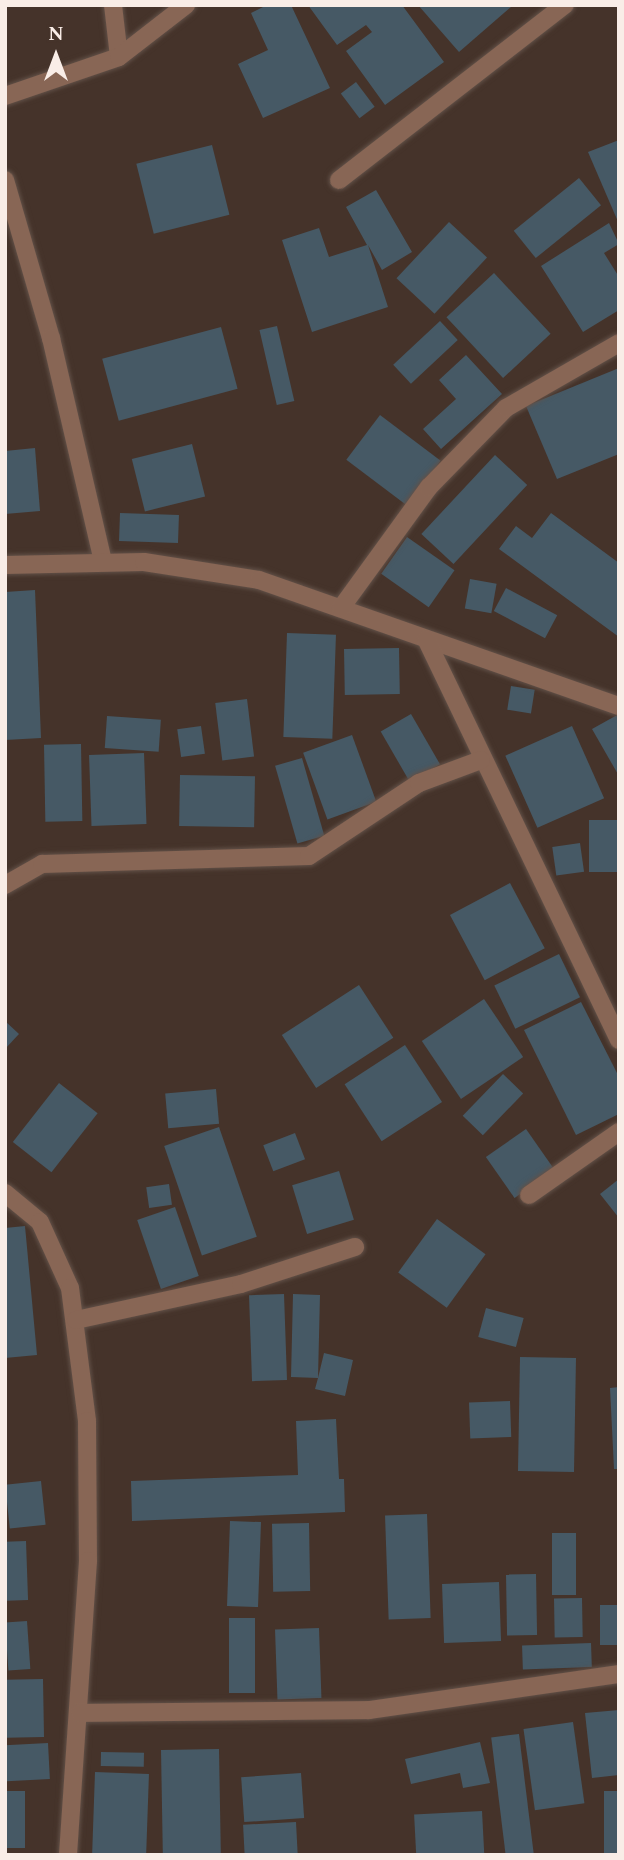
<!DOCTYPE html>
<html>
<head>
<meta charset="utf-8">
<style>
  body { margin:0 }
  #map { position:relative; width:624px; height:1860px; overflow:hidden; background:#45332a; font-family:Spectral,serif }
  div>[style] { position:absolute }
  [style*='--x'] { left:calc(var(--x)*1px); top:calc(var(--y)*1px); width:calc(var(--w)*1px); rotate:calc(var(--a)*1deg) }
  .building>* { inset:0; background:#465965; transform-origin:0 0 }
  .roads { filter:drop-shadow(0 0 2px #625148) drop-shadow(0 0 2px #625148) }
  .street>* { height:18px; margin:-9px; padding:0 9px; transform-origin:9px; border-radius:9px; background:#865 }
  span { translate:-50% -50%; white-space:nowrap; text-align:center; line-height:1.15; -webkit-text-stroke:6px #45332a; paint-order:stroke }
  .frame { position:absolute; inset:0; border:7px solid #f9ede7; pointer-events:none }
  .north { position:absolute; left:21px; top:21px; width:70px; height:70px; -webkit-text-stroke:5px #45332a; paint-order:stroke; rotate:0deg; font-size:19px; font-weight:700; line-height:28px; text-align:center; color:#f9ede7 }
  .north::after { content:''; display:block; margin:auto; width:24px; height:32px; background:#f9ede7; clip-path:polygon(50% 0,100% 100%,50% 72%,0 100%) }
</style>
</head>
<body>
<div id="map">
  <div class="building">
    <i style="clip-path:polygon(267px 5px,291px 5px,330px 88px,263px 118px,238px 64px,268px 50px,251px 13px)"></i>
    <i style="clip-path:polygon(308px 5px,402px 5px,444px 62px,385px 105px,346px 51px,372px 32px,366px 25px,337px 45px)"></i>
    <i style="clip-path:polygon(418px 5px,509px 5px,511px 7px,459px 52px)"></i>
    <i style="left:356px;top:82px;width:31px;height:19px;rotate:53deg"></i>
    <i style="clip-path:polygon(619px 140px,619px 224px,588px 152px)"></i>
    <i style="left:212px;top:145px;width:72px;height:78px;rotate:76deg"></i>
    <i style="left:579px;top:178px;width:35px;height:84px;rotate:51deg"></i>
    <i style="clip-path:polygon(376px 190px,412px 252px,382px 270px,368px 245px,388px 307px,312px 332px,282px 240px,319px 228px,329px 257px,367px 245px,346px 207px)"></i>
    <i style="left:449px;top:222px;width:52px;height:77px;rotate:43deg"></i>
    <i style="clip-path:polygon(609px 223px,619px 244px,604px 253px,619px 277px,619px 310px,583px 332px,541px 266px)"></i>
    <i style="left:494px;top:273px;width:83px;height:65px;rotate:47deg"></i>
    <i style="left:440px;top:321px;width:26px;height:64px;rotate:47deg"></i>
    <i style="left:277px;top:326px;width:77px;height:18px;rotate:77deg"></i>
    <i style="left:221px;top:327px;width:64px;height:123px;rotate:75deg"></i>
    <i style="clip-path:polygon(466px 355px,502px 394px,441px 449px,423px 429px,456px 399px,439px 380px)"></i>
    <i style="clip-path:polygon(619px 368px,619px 454px,557px 479px,526px 406px)"></i>
    <i style="left:380px;top:415px;width:76px;height:56px;rotate:37deg"></i>
    <i style="left:192px;top:444px;width:54px;height:62px;rotate:76deg"></i>
    <i style="clip-path:polygon(35px 448px,40px 511px,5px 514px,5px 451px)"></i>
    <i style="left:495px;top:455px;width:44px;height:108px;rotate:43deg"></i>
    <i style="left:120px;top:513px;width:59px;height:28px;rotate:2deg"></i>
    <i style="clip-path:polygon(551px 513px,619px 563px,619px 637px,499px 549px,516px 526px,532px 538px)"></i>
    <i style="left:407px;top:537px;width:58px;height:45px;rotate:35deg"></i>
    <i style="left:470px;top:579px;width:27px;height:30px;rotate:10deg"></i>
    <i style="left:506px;top:588px;width:58px;height:26px;rotate:28deg"></i>
    <i style="clip-path:polygon(35px 590px,41px 738px,5px 740px,5px 592px)"></i>
    <i style="left:287px;top:633px;width:49px;height:104px;rotate:2deg"></i>
    <i style="left:399px;top:648px;width:46px;height:55px;rotate:89deg"></i>
    <i style="left:511px;top:686px;width:24px;height:24px;rotate:9deg"></i>
    <i style="left:247px;top:699px;width:58px;height:32px;rotate:83deg"></i>
    <i style="left:411px;top:714px;width:58px;height:35px;rotate:60deg"></i>
    <i style="clip-path:polygon(619px 714px,619px 776px,592px 729px)"></i>
    <i style="left:107px;top:716px;width:54px;height:32px;rotate:4deg"></i>
    <i style="left:201px;top:726px;width:28px;height:24px;rotate:82deg"></i>
    <i style="left:572px;top:726px;width:79px;height:73px;rotate:66deg"></i>
    <i style="left:352px;top:735px;width:71px;height:52px;rotate:70deg"></i>
    <i style="left:81px;top:744px;width:77px;height:37px;rotate:89deg"></i>
    <i style="left:144px;top:753px;width:71px;height:55px;rotate:88deg"></i>
    <i style="left:302px;top:758px;width:81px;height:28px;rotate:74deg"></i>
    <i style="left:180px;top:775px;width:75px;height:51px;rotate:1deg"></i>
    <i style="left:619px;top:820px;width:52px;height:30px;rotate:90deg"></i>
    <i style="left:580px;top:843px;width:29px;height:28px;rotate:82deg"></i>
    <i style="left:510px;top:883px;width:74px;height:68px;rotate:62deg"></i>
    <i style="left:559px;top:954px;width:48px;height:72px;rotate:64deg"></i>
    <i style="left:359px;top:985px;width:63px;height:92px;rotate:57deg"></i>
    <i style="left:484px;top:999px;width:70px;height:75px;rotate:56deg"></i>
    <i style="clip-path:polygon(581px 1002px,619px 1077px,619px 1114px,576px 1135px,524px 1030px)"></i>
    <i style="clip-path:polygon(5px 1021px,19px 1034px,5px 1049px)"></i>
    <i style="left:405px;top:1045px;width:68px;height:72px;rotate:57deg"></i>
    <i style="left:503px;top:1074px;width:28px;height:58px;rotate:44deg"></i>
    <i style="left:59px;top:1083px;width:49px;height:75px;rotate:38deg"></i>
    <i style="left:216px;top:1089px;width:35px;height:51px;rotate:85deg"></i>
    <i style="left:219px;top:1127px;width:116px;height:58px;rotate:71deg"></i>
    <i style="left:526px;top:1129px;width:50px;height:49px;rotate:55deg"></i>
    <i style="left:295px;top:1133px;width:28px;height:34px;rotate:69deg"></i>
    <i style="left:339px;top:1171px;width:51px;height:49px;rotate:73deg"></i>
    <i style="clip-path:polygon(619px 1179px,619px 1218px,600px 1194px)"></i>
    <i style="left:169px;top:1184px;width:21px;height:23px;rotate:82deg"></i>
    <i style="left:175px;top:1207px;width:73px;height:40px;rotate:71deg"></i>
    <i style="left:437px;top:1219px;width:60px;height:66px;rotate:36deg"></i>
    <i style="clip-path:polygon(25px 1226px,37px 1355px,5px 1358px,5px 1228px)"></i>
    <i style="left:284px;top:1294px;width:86px;height:35px;rotate:88deg"></i>
    <i style="clip-path:polygon(293px 1294px,320px 1295px,318px 1378px,324px 1353px,353px 1360px,345px 1396px,315px 1389px,318px 1378px,291px 1377px)"></i>
    <i style="left:486px;top:1308px;width:39px;height:30px;rotate:15deg"></i>
    <i style="left:520px;top:1357px;width:56px;height:114px;rotate:1deg"></i>
    <i style="clip-path:polygon(619px 1387px,619px 1469px,614px 1469px,610px 1388px)"></i>
    <i style="left:510px;top:1401px;width:36px;height:41px;rotate:88deg"></i>
    <i style="clip-path:polygon(336px 1419px,339px 1479px,344px 1479px,345px 1512px,132px 1521px,131px 1481px,298px 1475px,296px 1421px)"></i>
    <i style="left:41px;top:1481px;width:44px;height:36px;rotate:84deg"></i>
    <i style="left:427px;top:1514px;width:104px;height:42px;rotate:88deg"></i>
    <i style="left:230px;top:1521px;width:31px;height:85px;rotate:2deg"></i>
    <i style="left:309px;top:1523px;width:68px;height:37px;rotate:89deg"></i>
    <i style="left:552px;top:1533px;width:24px;height:62px"></i>
    <i style="left:26px;top:1541px;width:59px;height:21px;rotate:88deg"></i>
    <i style="left:536px;top:1574px;width:61px;height:30px;rotate:89deg"></i>
    <i style="left:499px;top:1582px;width:59px;height:57px;rotate:88deg"></i>
    <i style="left:582px;top:1598px;width:39px;height:28px;rotate:89deg"></i>
    <i style="left:619px;top:1605px;width:40px;height:19px;rotate:90deg"></i>
    <i style="left:229px;top:1618px;width:26px;height:75px"></i>
    <i style="left:27px;top:1621px;width:48px;height:22px;rotate:86deg"></i>
    <i style="left:319px;top:1628px;width:70px;height:44px;rotate:88deg"></i>
    <i style="left:591px;top:1643px;width:24px;height:69px;rotate:88deg"></i>
    <i style="left:43px;top:1679px;width:58px;height:38px;rotate:89deg"></i>
    <i style="clip-path:polygon(619px 1710px,619px 1775px,592px 1778px,585px 1713px)"></i>
    <i style="left:573px;top:1722px;width:82px;height:50px;rotate:82deg"></i>
    <i style="left:519px;top:1734px;width:122px;height:28px;rotate:83deg"></i>
    <i style="clip-path:polygon(480px 1742px,490px 1783px,463px 1788px,460px 1773px,411px 1784px,405px 1759px)"></i>
    <i style="left:48px;top:1743px;width:36px;height:43px;rotate:87deg"></i>
    <i style="left:219px;top:1749px;width:106px;height:58px;rotate:89deg"></i>
    <i style="left:101px;top:1752px;width:43px;height:14px;rotate:1deg"></i>
    <i style="left:95px;top:1772px;width:54px;height:83px;rotate:2deg"></i>
    <i style="left:301px;top:1773px;width:45px;height:60px;rotate:86deg"></i>
    <i style="left:5px;top:1791px;width:20px;height:57px"></i>
    <i style="left:604px;top:1791px;width:15px;height:64px"></i>
    <i style="left:482px;top:1811px;width:44px;height:68px;rotate:87deg"></i>
    <i style="left:296px;top:1822px;width:33px;height:53px;rotate:87deg"></i>
  </div>
  <div class="roads">
    <div class="street">
      <i style="--x:113;--y:5;--w:52;--a:83.4"></i>
      <i style="--x:5;--y:96;--w:120;--a:-18.9"></i>
      <i style="--x:119;--y:57;--w:85;--a:-37.8"></i>
      <i style="--x:5;--y:180;--w:165;--a:73.8"></i>
      <i style="--x:51;--y:338;--w:230;--a:76.9"></i>
      <i style="--x:339;--y:180;--w:286;--a:-37.8"></i>
      <i style="--x:5;--y:565;--w:139;--a:-1.2"></i>
      <i style="--x:144;--y:562;--w:116;--a:8.9"></i>
      <i style="--x:259;--y:580;--w:381;--a:19.3"></i>
      <i style="--x:341;--y:608;--w:150;--a:-54"></i>
      <i style="--x:429;--y:487;--w:110;--a:-45.7"></i>
      <i style="--x:506;--y:408;--w:130;--a:-29.9"></i>
      <i style="--x:426;--y:639;--w:445;--a:64.3"></i>
      <i style="--x:5;--y:885;--w:43;--a:-29.6"></i>
      <i style="--x:42;--y:864;--w:267;--a:-1.7"></i>
      <i style="--x:309;--y:856;--w:132;--a:-33.6"></i>
      <i style="--x:419;--y:783;--w:66;--a:-20.4"></i>
      <i style="--x:5;--y:1193;--w:45;--a:39.6"></i>
      <i style="--x:40;--y:1222;--w:72;--a:65.6"></i>
      <i style="--x:70;--y:1288;--w:134;--a:82.7"></i>
      <i style="--x:87;--y:1421;--w:140;--a:89.6"></i>
      <i style="--x:88;--y:1561;--w:295;--a:93.9"></i>
      <i style="--x:529;--y:1195;--w:110;--a:-35"></i>
      <i style="--x:76;--y:1320;--w:169;--a:-12.3"></i>
      <i style="--x:241;--y:1284;--w:120;--a:-18"></i>
      <i style="--x:80;--y:1713;--w:289;--a:-0.6"></i>
      <i style="--x:369;--y:1710;--w:253;--a:-8.2"></i>
    </div>
  </div>
  <div class="frame"></div>
  <div class="north">N</div>
</div>
</body>
</html>
